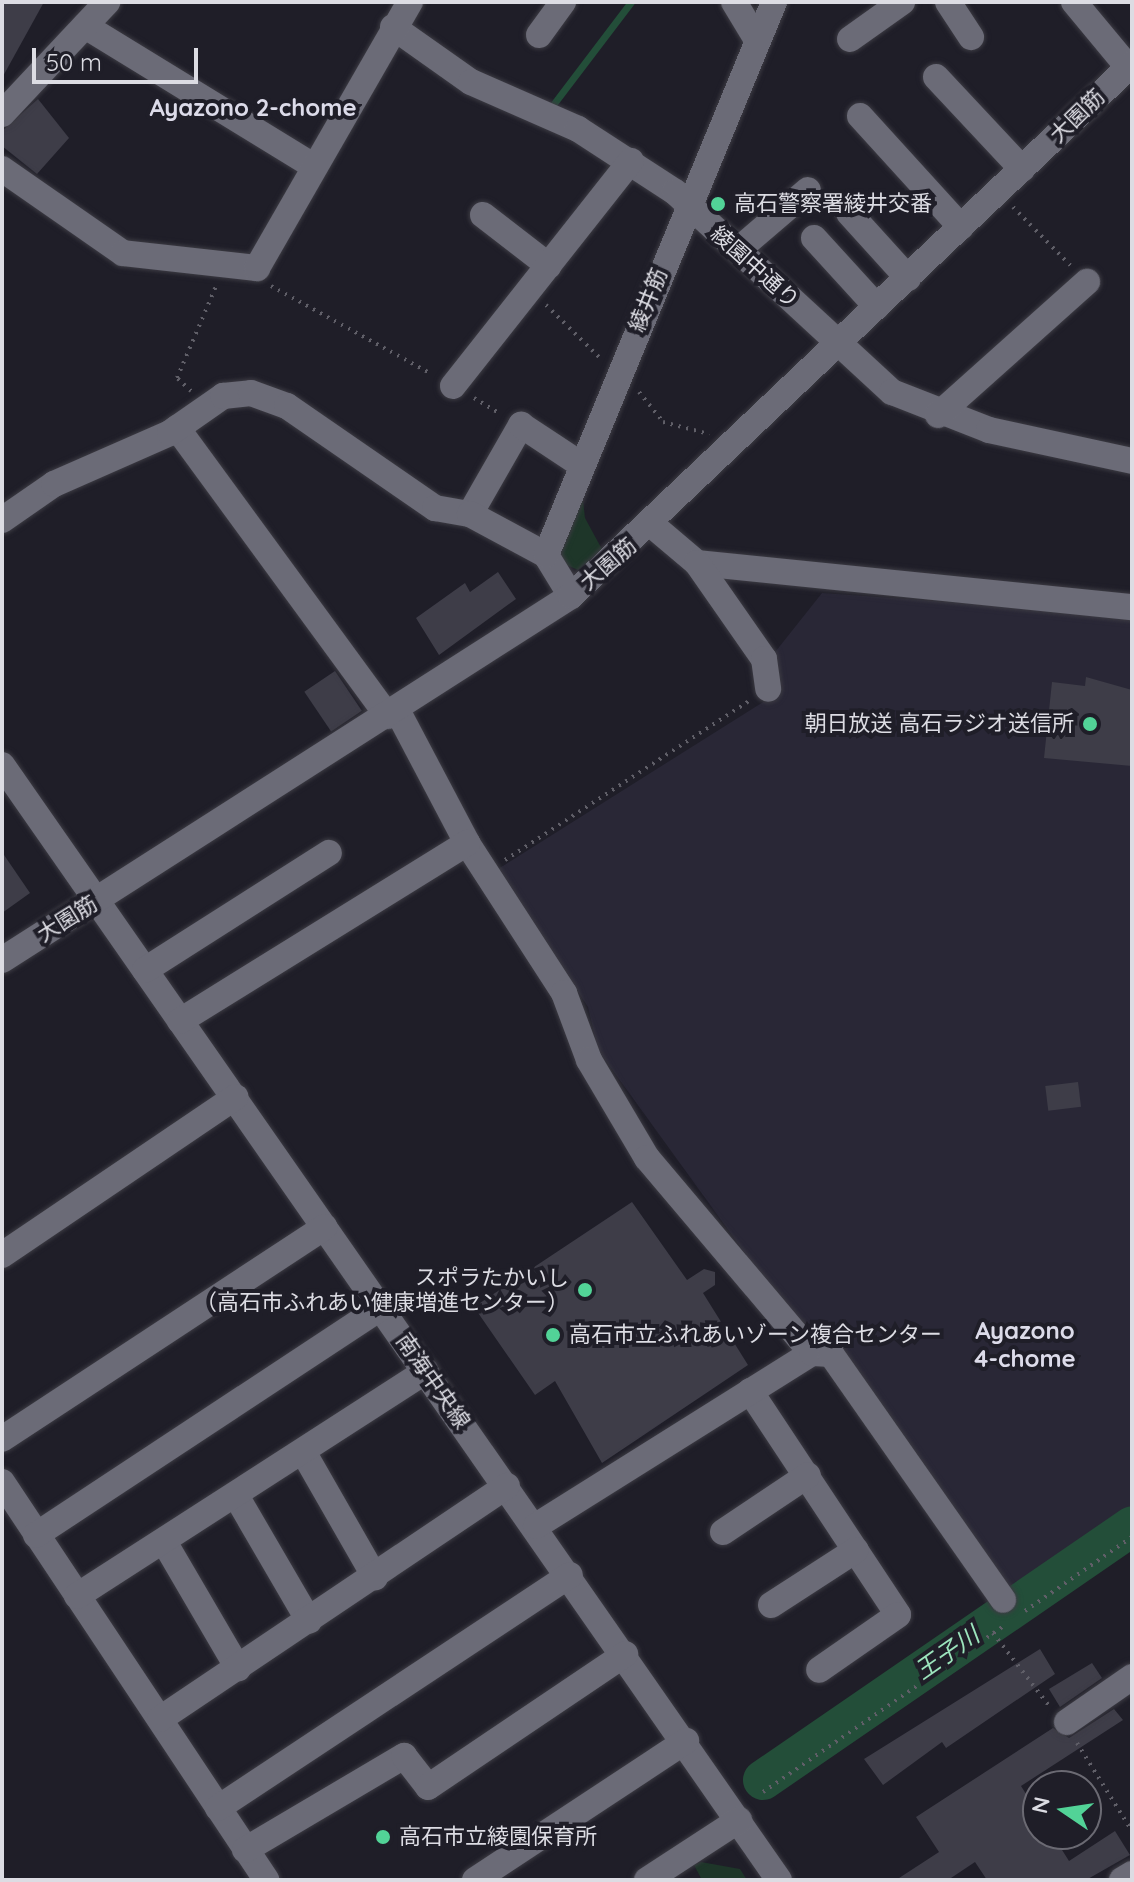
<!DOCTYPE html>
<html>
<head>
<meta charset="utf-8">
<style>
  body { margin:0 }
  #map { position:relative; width:1134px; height:1882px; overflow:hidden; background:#1f1e28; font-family:Quicksand,"Noto Sans JP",sans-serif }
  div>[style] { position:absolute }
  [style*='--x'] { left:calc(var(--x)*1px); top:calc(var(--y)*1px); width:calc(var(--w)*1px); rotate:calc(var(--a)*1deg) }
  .built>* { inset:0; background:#292736 }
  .green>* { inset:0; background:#1e3629 }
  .stream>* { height:7px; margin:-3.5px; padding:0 3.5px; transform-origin:3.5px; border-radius:3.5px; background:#234e39 }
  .river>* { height:40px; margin:-20px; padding:0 20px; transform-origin:20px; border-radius:20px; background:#234e39 }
  .building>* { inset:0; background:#3e3d48; transform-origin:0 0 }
  .path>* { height:4px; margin-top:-2px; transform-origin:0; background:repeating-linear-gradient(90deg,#605f68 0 2px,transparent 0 8px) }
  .roads { filter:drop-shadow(0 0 2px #3c3b43) drop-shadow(0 0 2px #3c3b43) }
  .minor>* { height:26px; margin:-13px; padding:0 13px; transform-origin:13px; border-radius:13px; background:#6b6b77 }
  .dots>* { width:22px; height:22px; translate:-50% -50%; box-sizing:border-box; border:4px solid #1f1e28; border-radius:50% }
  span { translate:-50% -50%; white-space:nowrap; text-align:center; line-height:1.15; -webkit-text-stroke:8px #1f1e28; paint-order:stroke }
  .street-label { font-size:22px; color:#dcdce3 }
  .poi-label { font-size:22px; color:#dcdce3 }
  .left { translate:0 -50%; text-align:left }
  .right { translate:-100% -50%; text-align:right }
  .neighbourhood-label { font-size:24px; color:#dcdbe9; font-weight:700 }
  .water-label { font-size:24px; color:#9ce5bd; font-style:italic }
  .frame { position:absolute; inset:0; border:4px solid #dcdce3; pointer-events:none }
  .north { position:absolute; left:1022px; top:1770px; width:80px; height:80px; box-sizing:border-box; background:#1f1e28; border:2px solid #6b6a73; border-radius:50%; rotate:283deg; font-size:22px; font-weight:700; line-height:32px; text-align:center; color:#dcdce3 }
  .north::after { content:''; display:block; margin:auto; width:28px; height:36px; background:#52d397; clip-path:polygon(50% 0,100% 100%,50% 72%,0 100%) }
  .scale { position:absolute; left:32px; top:48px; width:166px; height:36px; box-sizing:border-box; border:4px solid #dcdce3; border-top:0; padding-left:10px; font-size:24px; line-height:28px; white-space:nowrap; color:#dcdce3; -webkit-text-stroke:6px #1f1e28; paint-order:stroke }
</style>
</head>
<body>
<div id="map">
  <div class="built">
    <i style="clip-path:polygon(822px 593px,1132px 615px,1132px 1515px,1012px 1595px,837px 1342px,805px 1336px,598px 1050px,588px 1007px,498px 869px,771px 697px,768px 661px)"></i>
  </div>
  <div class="green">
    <i style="clip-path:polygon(581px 482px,585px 518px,604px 553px,578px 570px,560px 562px,560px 551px)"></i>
    <i style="clip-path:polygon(701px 1862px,740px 1869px,747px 1880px,702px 1880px,694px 1865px)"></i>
  </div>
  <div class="stream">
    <i style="--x:549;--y:110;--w:136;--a:-52.8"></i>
  </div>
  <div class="river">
    <i style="--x:763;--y:1780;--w:448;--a:-34.5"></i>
  </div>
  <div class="building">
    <i style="clip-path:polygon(2px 2px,44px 2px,2px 78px)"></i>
    <i style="clip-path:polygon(38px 99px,69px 138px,37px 174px,2px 146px,2px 131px)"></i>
    <i style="clip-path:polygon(498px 572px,516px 599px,439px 655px,416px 618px,465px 583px,470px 592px)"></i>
    <i style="left:335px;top:671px;width:48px;height:37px;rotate:56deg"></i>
    <i style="clip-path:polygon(1086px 677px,1132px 690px,1132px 766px,1044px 758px,1052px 682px,1085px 686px)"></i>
    <i style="clip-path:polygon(2px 852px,30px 893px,2px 913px)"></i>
    <i style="left:1078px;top:1082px;width:25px;height:33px;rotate:83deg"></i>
    <i style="clip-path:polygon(632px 1202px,687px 1280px,704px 1269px,715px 1272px,715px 1285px,703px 1293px,748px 1365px,602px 1463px,555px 1381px,535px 1395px,474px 1307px)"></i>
    <i style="clip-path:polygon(1040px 1649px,1055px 1674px,946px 1748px,942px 1742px,883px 1785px,864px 1759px)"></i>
    <i style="clip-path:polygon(1092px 1663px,1102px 1678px,1060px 1707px,1049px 1689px)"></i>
    <i style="clip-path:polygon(1114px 1709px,1123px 1720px,1021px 1786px,1038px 1813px,1038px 1834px,1052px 1834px,1069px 1861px,1115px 1831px,1130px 1855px,1086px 1880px,987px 1880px,975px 1862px,948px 1880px,896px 1880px,939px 1852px,916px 1817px,1053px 1728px,1069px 1738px)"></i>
  </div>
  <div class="path">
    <i style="--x:1013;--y:207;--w:83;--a:45.5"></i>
    <i style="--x:271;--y:286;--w:183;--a:28.7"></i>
    <i style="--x:546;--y:305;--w:78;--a:44.5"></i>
    <i style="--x:191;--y:391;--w:19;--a:-137"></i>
    <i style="--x:177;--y:378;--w:100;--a:-67"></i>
    <i style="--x:639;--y:392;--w:38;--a:51"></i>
    <i style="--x:663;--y:422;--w:48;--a:14.6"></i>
    <i style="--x:474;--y:398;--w:31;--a:31"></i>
    <i style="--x:505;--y:860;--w:291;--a:-33.1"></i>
    <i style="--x:1025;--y:1611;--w:130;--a:-34.7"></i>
    <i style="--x:993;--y:1633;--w:93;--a:52.4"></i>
    <i style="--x:1077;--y:1743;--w:104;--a:58"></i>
    <i style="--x:763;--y:1792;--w:294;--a:-34.6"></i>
  </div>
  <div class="roads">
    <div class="minor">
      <i style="--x:734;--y:2;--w:44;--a:58.8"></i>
      <i style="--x:948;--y:2;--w:42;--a:56.7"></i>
      <i style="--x:1074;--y:2;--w:85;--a:50.3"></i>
      <i style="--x:85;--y:26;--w:266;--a:31.5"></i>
      <i style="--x:393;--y:27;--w:95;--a:35.2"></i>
      <i style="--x:471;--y:82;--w:117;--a:23.7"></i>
      <i style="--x:578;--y:129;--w:116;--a:33"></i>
      <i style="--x:675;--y:192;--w:295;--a:42.7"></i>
      <i style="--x:892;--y:392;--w:104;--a:21.4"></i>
      <i style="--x:989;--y:430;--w:146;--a:12.2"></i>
      <i style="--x:539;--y:35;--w:41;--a:-54"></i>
      <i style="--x:850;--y:39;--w:64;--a:-35.4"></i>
      <i style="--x:936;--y:77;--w:126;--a:46.9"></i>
      <i style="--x:2;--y:114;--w:154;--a:-46.8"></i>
      <i style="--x:860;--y:116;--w:150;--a:47.7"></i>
      <i style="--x:2;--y:169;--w:147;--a:34.8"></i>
      <i style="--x:123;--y:253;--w:135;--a:6.4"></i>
      <i style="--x:257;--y:268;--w:307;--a:-60.1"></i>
      <i style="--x:849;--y:213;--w:88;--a:47.8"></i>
      <i style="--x:483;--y:215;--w:83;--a:37.7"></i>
      <i style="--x:814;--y:238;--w:93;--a:47.6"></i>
      <i style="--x:738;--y:250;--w:92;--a:-40.6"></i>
      <i style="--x:453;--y:386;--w:287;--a:-51.7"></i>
      <i style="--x:938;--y:415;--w:200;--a:-41.8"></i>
      <i style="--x:177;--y:428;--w:357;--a:53.8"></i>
      <i style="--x:470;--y:514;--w:103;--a:-60.2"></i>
      <i style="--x:521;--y:425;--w:71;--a:33.5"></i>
      <i style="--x:2;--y:520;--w:63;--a:-34.7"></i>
      <i style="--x:54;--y:484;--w:127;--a:-23.7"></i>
      <i style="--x:170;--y:433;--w:65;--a:-34.9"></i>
      <i style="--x:223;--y:396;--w:28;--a:-6"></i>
      <i style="--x:251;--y:393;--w:38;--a:20"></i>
      <i style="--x:287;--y:406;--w:180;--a:34.6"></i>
      <i style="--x:435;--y:508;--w:36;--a:10"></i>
      <i style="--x:470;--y:514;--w:86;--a:28.3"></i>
      <i style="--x:652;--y:525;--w:59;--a:40.2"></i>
      <i style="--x:697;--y:563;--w:437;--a:5.8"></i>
      <i style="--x:697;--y:563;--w:117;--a:55.1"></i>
      <i style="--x:764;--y:659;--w:30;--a:82"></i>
      <i style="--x:571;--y:596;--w:48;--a:-121.4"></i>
      <i style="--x:546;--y:555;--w:598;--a:-67.59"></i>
      <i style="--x:397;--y:710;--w:150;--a:62.2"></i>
      <i style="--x:467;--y:843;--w:179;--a:57.1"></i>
      <i style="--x:564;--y:993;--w:72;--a:69.5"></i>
      <i style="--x:589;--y:1060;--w:114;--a:59.4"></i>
      <i style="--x:647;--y:1158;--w:255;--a:49.8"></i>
      <i style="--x:2;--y:765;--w:1359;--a:55.13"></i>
      <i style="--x:2;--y:960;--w:675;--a:-32.61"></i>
      <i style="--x:571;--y:596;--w:773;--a:-43.48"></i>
      <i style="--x:145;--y:970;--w:218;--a:-32.5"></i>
      <i style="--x:180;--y:1021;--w:338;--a:-31.8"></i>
      <i style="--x:2;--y:1255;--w:282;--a:-34.1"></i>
      <i style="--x:750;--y:1391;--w:268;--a:56.5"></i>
      <i style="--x:898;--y:1615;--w:96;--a:145.2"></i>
      <i style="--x:2;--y:1439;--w:386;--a:-33.3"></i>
      <i style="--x:305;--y:1455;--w:141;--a:60.2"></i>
      <i style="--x:2;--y:1482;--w:478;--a:56.4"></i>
      <i style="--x:238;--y:1499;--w:141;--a:59.8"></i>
      <i style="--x:536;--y:1526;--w:326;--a:-32.1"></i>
      <i style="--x:812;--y:1353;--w:19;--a:3"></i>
      <i style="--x:831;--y:1354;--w:300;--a:55"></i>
      <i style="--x:723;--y:1532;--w:102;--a:-33.8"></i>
      <i style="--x:36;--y:1535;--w:414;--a:-33.4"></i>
      <i style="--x:166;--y:1545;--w:143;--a:59.7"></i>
      <i style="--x:77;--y:1596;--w:415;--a:-32.8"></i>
      <i style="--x:771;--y:1605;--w:101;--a:-32.9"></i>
      <i style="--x:160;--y:1719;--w:418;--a:-33.9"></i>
      <i style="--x:1067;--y:1722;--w:79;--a:-34.7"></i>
      <i style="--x:218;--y:1808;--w:422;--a:-33.5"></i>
      <i style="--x:245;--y:1850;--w:185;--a:-30.6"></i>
      <i style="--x:404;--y:1756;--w:39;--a:52"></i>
      <i style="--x:428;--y:1787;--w:238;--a:-34"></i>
      <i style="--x:475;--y:1880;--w:253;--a:-33.4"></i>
      <i style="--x:647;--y:1880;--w:110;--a:-33.1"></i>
      <i style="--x:1122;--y:1880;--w:12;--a:-31"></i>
    </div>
  </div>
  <div class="dots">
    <i style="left:718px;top:204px;background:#52d397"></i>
    <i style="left:1090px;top:724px;background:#52d397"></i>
    <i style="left:585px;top:1290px;background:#52d397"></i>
    <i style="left:553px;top:1335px;background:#52d397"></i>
    <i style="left:383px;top:1837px;background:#52d397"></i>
  </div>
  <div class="street-label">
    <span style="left:1077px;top:116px;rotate:-44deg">大園筋</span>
    <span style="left:755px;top:267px;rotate:42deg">綾園中通り</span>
    <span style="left:648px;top:300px;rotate:-68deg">綾井筋</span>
    <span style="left:608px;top:564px;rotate:-41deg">大園筋</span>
    <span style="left:67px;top:919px;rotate:-32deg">大園筋</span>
    <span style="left:433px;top:1381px;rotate:55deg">南海中央線</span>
  </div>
  <div class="poi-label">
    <span class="left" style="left:734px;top:204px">高石警察署綾井交番</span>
    <span class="right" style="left:1074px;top:724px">朝日放送 高石ラジオ送信所</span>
    <span class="right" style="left:569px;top:1290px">スポラたかいし<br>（高石市ふれあい健康増進センター）</span>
    <span class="left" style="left:569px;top:1335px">高石市立ふれあいゾーン複合センター</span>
    <span class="left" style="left:399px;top:1837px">高石市立綾園保育所</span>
  </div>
  <div class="neighbourhood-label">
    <span style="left:253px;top:108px">Ayazono 2-chome</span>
    <span style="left:1025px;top:1345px">Ayazono<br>4-chome</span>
  </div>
  <div class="water-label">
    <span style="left:947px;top:1653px;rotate:-35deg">王子川</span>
  </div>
  <div class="frame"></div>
  <div class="north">N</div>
  <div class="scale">50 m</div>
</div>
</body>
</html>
